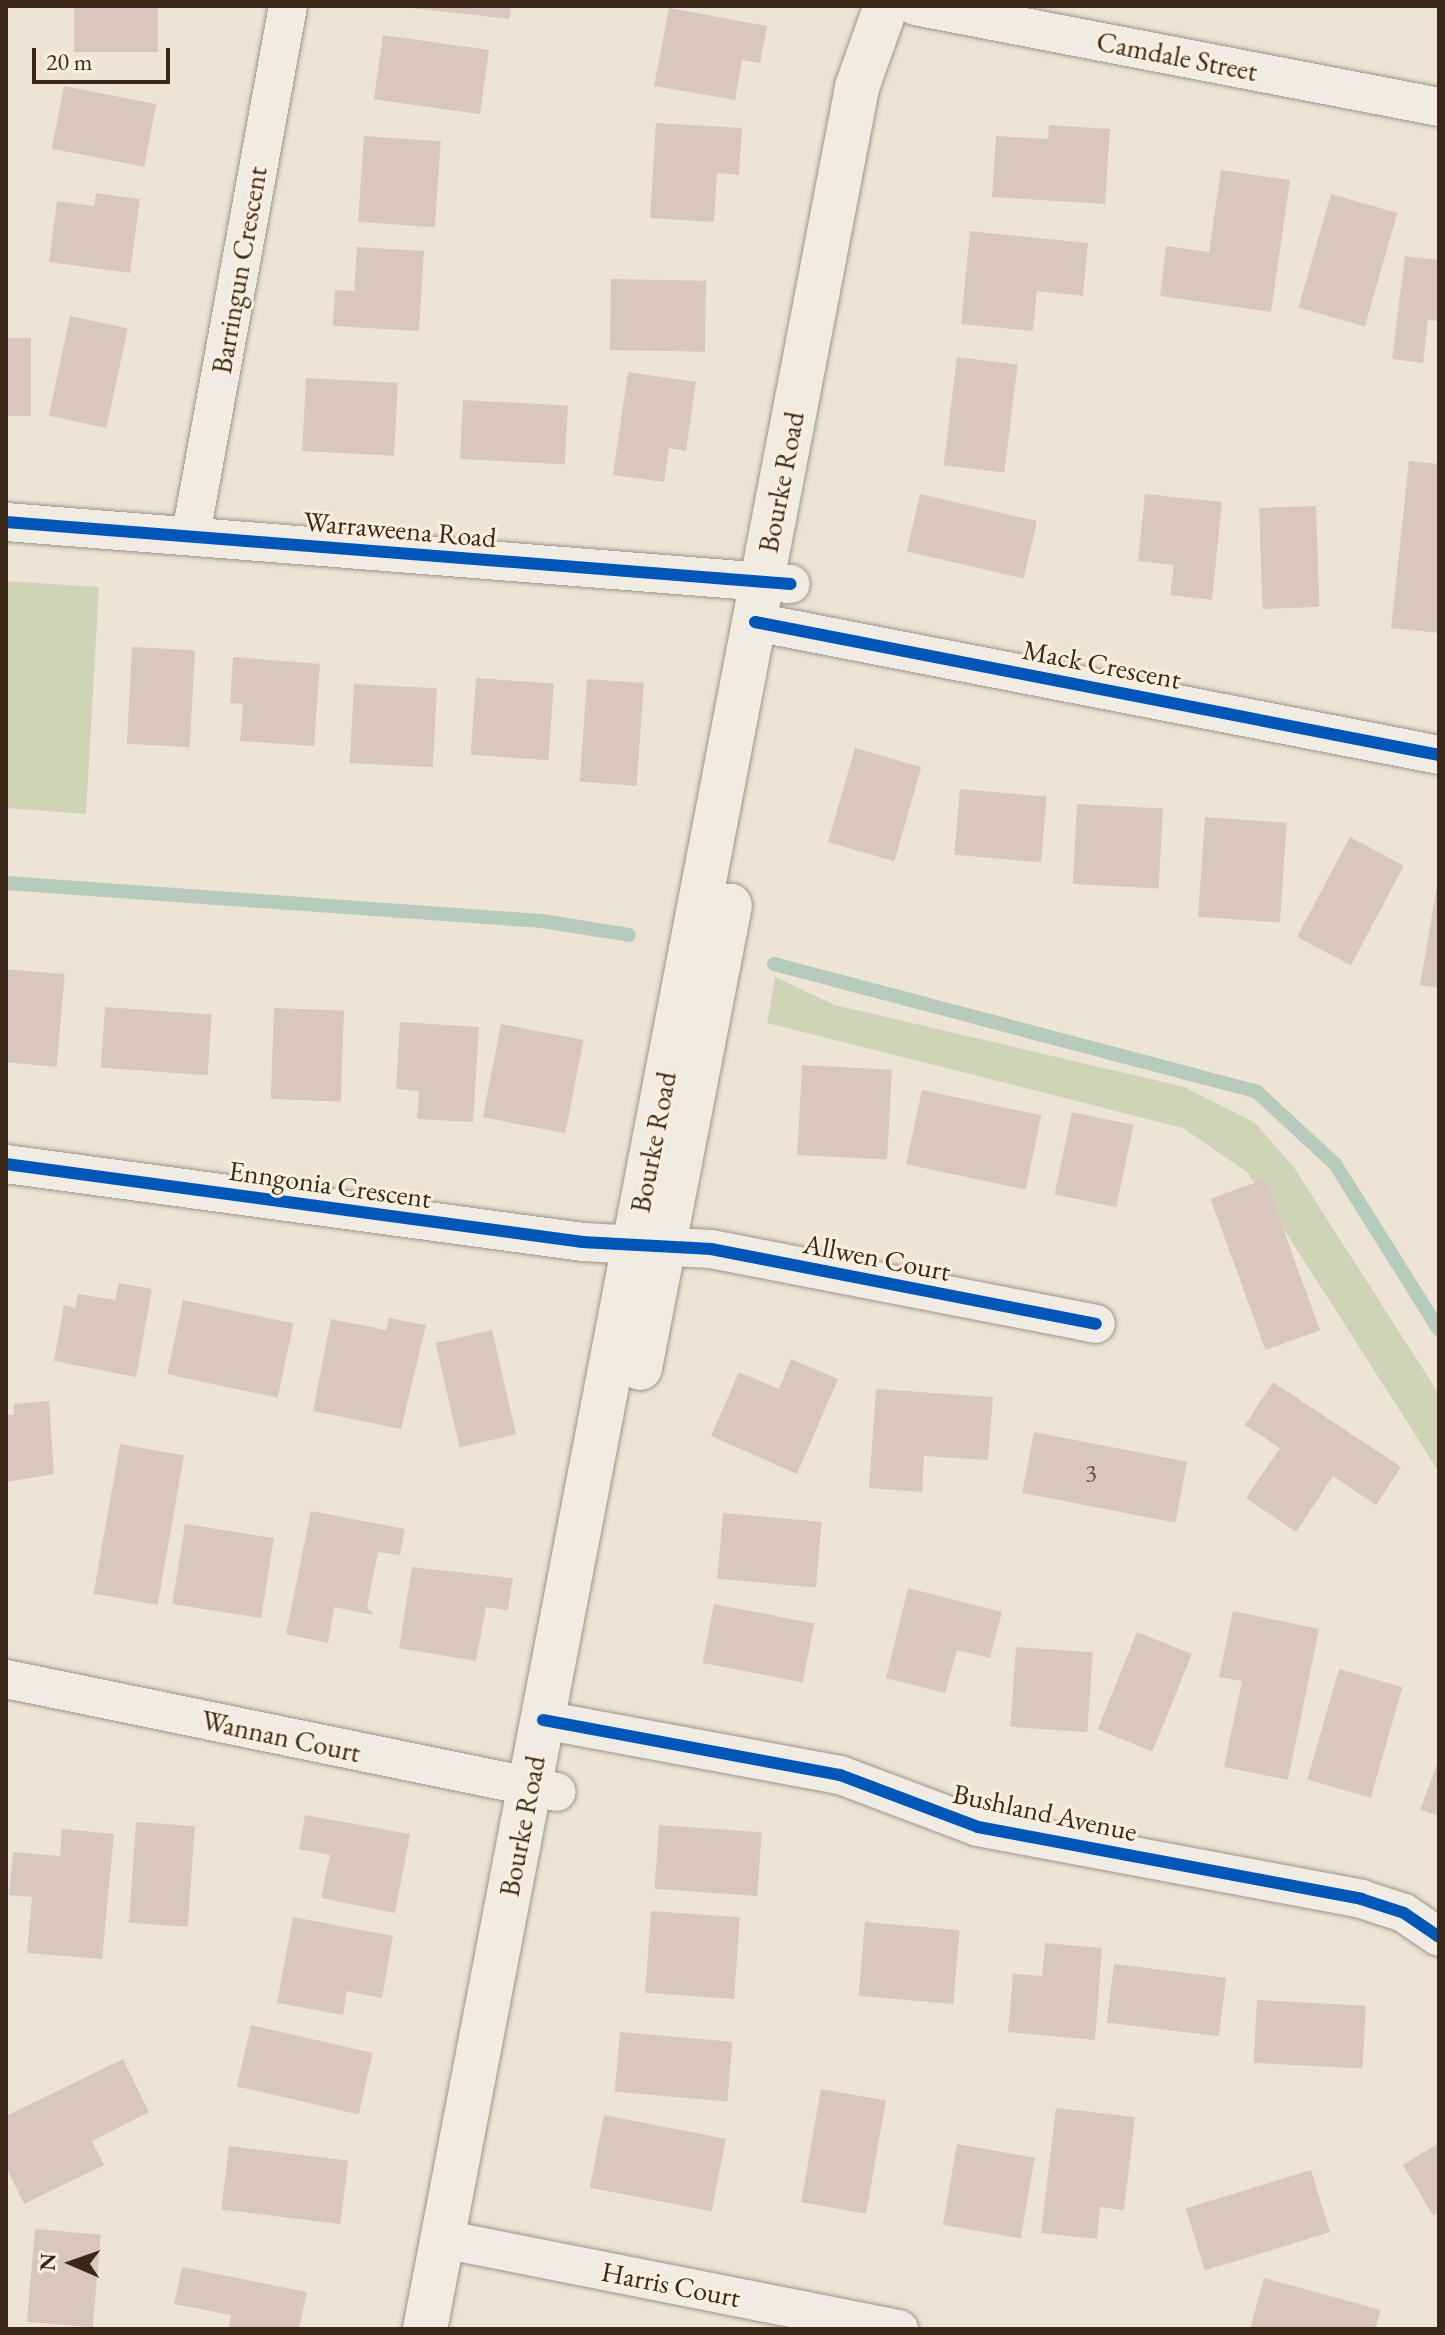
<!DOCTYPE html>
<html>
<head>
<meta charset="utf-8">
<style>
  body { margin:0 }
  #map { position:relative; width:1445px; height:2335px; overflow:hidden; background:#ede4d6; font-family:"EB Garamond",serif }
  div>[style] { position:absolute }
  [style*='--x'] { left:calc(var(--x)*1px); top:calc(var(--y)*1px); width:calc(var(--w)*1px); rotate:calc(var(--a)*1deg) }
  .green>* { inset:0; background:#d0d4b6 }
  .stream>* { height:14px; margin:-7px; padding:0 7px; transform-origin:7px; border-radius:7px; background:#b6cbbc }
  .building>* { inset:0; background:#d9c7bf; transform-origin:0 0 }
  .roads { filter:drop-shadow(0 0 2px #9e968c) drop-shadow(0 0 2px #9e968c) }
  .minor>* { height:38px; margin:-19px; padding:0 19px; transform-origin:19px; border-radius:19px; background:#f0ece4 }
  .secondary>* { height:44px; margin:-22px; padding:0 22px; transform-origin:22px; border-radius:22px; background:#f0ece4 }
  .cycleway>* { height:12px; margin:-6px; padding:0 6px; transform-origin:6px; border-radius:6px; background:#0057b8 }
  span { translate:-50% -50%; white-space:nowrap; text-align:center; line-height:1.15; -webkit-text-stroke:6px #faeede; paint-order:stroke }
  .number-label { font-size:24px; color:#624f41 }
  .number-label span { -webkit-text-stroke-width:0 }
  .street-label { font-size:28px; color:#3b2717 }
  .frame { position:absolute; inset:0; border:8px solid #3b2717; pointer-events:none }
  .north { position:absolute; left:32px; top:2223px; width:80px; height:80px; -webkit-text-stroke:6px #faeede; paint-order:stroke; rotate:272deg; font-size:22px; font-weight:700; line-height:32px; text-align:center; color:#3b2717 }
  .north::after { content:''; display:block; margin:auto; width:28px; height:36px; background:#3b2717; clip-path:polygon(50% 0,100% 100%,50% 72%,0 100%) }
  .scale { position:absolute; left:32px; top:48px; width:138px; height:36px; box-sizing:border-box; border:4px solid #3b2717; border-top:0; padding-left:10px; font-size:24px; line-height:28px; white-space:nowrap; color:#3b2717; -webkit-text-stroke:6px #faeede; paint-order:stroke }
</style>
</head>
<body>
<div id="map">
  <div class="green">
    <i style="clip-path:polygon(6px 581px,99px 587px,86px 814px,6px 808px)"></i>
    <i style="clip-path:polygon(775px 977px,835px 1005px,1185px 1087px,1255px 1123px,1293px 1166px,1439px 1394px,1439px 1472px,1248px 1173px,1183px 1128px,767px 1023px)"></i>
  </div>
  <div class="stream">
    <i style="--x:6;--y:883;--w:537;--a:4.06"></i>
    <i style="--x:542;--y:921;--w:88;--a:9.1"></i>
    <i style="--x:774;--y:964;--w:500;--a:14.8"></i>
    <i style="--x:1257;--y:1092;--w:106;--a:42.7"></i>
    <i style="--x:1335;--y:1164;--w:196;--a:57.9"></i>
  </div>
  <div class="building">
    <i style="left:74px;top:6px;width:84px;height:46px"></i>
    <i style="clip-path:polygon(393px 6px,511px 6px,510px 19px)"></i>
    <i style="clip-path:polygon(669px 8px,767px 26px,760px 63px,742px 60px,735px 100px,654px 86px)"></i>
    <i style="left:383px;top:35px;width:107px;height:65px;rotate:8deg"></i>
    <i style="left:64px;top:86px;width:94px;height:64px;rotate:11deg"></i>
    <i style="clip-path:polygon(656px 123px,742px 128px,739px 175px,717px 173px,714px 222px,650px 218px)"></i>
    <i style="clip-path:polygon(1049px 125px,1110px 129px,1105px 204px,992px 197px,996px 136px,1048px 139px)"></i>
    <i style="left:364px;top:136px;width:77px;height:86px;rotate:4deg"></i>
    <i style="clip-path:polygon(1221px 170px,1290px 180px,1271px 312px,1160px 296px,1166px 246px,1209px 252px)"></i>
    <i style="clip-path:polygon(96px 193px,140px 199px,130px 273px,49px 262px,57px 201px,94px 206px)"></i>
    <i style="left:1331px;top:194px;width:69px;height:118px;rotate:16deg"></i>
    <i style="clip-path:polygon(970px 231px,1088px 243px,1083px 296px,1037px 291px,1033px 331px,961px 324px)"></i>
    <i style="clip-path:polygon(357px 247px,424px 251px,419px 331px,333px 326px,335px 290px,354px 291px)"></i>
    <i style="clip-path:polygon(1405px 256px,1439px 260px,1439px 321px,1428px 320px,1423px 363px,1392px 359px)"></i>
    <i style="left:611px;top:279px;width:95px;height:71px;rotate:1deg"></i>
    <i style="left:70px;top:316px;width:59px;height:102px;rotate:12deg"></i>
    <i style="left:6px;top:338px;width:25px;height:78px"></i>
    <i style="left:957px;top:357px;width:61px;height:109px;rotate:7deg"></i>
    <i style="clip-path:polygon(628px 372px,696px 382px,686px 451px,669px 448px,664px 482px,613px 475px)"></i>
    <i style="left:306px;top:378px;width:92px;height:73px;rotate:3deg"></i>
    <i style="left:463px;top:400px;width:105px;height:59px;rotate:3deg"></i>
    <i style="clip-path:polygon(1409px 461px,1439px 464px,1439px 633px,1391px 628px)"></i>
    <i style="left:920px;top:494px;width:120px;height:59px;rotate:13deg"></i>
    <i style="clip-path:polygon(1145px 494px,1222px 502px,1212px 600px,1170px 595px,1174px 565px,1138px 561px)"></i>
    <i style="left:1316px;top:506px;width:101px;height:57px;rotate:88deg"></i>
    <i style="left:132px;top:647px;width:63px;height:97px;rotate:3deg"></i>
    <i style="clip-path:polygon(233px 657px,320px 664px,314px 746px,240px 741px,243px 704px,230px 703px)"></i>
    <i style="left:476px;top:678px;width:78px;height:77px;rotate:4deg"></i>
    <i style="left:587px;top:679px;width:57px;height:103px;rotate:4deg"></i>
    <i style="left:354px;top:684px;width:83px;height:79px;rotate:3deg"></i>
    <i style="left:855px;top:748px;width:69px;height:98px;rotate:16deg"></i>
    <i style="left:960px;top:789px;width:87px;height:66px;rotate:5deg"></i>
    <i style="left:1077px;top:804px;width:86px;height:80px;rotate:3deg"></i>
    <i style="left:1205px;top:817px;width:82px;height:100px;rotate:4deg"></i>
    <i style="left:1350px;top:837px;width:61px;height:113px;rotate:28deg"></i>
    <i style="clip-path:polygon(1437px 885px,1439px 885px,1439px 988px,1420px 985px)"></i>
    <i style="left:6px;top:969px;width:59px;height:93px;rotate:5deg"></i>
    <i style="left:105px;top:1007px;width:107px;height:61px;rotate:4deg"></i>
    <i style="left:274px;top:1008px;width:70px;height:91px;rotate:2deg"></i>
    <i style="clip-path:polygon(400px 1022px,479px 1027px,473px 1122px,417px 1119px,419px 1091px,396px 1089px)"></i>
    <i style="left:501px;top:1024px;width:84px;height:95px;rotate:11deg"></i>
    <i style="left:802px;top:1065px;width:90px;height:90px;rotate:3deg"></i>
    <i style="left:922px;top:1090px;width:122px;height:76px;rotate:12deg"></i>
    <i style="left:1072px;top:1112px;width:63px;height:84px;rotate:12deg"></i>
    <i style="left:1265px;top:1179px;width:161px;height:58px;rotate:70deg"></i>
    <i style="clip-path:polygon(119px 1283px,152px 1289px,136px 1377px,54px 1361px,64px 1305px,75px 1308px,78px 1294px,115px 1300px)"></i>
    <i style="left:183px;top:1300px;width:113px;height:76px;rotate:12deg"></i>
    <i style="clip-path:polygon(389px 1318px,426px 1325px,401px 1429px,313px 1411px,331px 1319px,386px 1330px)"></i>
    <i style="left:492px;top:1330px;width:107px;height:58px;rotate:77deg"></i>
    <i style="clip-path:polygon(791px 1359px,838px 1379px,797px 1474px,711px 1436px,739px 1372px,779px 1389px)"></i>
    <i style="clip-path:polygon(1273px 1382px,1401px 1467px,1376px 1505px,1333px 1476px,1296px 1532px,1246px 1498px,1280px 1448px,1245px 1425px)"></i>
    <i style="clip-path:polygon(876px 1389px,993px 1397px,988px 1460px,924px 1456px,922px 1492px,869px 1488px)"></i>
    <i style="clip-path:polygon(49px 1401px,54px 1474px,6px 1482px,6px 1415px,14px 1415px,14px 1404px)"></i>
    <i style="left:1034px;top:1432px;width:156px;height:62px;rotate:11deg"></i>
    <i style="left:120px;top:1444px;width:65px;height:152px;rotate:10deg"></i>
    <i style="clip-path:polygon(311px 1511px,405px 1529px,400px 1555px,378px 1552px,367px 1607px,374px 1615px,334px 1607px,328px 1643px,286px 1634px)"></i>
    <i style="left:723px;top:1513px;width:99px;height:66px;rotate:5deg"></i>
    <i style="left:185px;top:1524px;width:90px;height:81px;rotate:9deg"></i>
    <i style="clip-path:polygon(412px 1567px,513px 1578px,508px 1610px,486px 1607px,476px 1661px,399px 1648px)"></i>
    <i style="clip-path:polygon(908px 1588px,1002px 1612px,990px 1658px,957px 1650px,945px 1693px,886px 1678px)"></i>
    <i style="left:714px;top:1604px;width:102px;height:60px;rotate:11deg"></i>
    <i style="clip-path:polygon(1233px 1611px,1319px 1629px,1288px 1780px,1224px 1767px,1242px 1681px,1219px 1677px)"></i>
    <i style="left:1137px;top:1632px;width:59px;height:105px;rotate:22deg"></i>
    <i style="left:1016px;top:1647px;width:77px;height:80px;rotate:4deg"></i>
    <i style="left:1339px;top:1669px;width:66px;height:115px;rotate:16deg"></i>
    <i style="clip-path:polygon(1439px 1759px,1439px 1816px,1420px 1810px)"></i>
    <i style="clip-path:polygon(305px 1815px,410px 1834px,395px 1913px,321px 1898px,330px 1855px,299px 1849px)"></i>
    <i style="left:136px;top:1822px;width:59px;height:101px;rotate:4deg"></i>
    <i style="left:659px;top:1825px;width:103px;height:64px;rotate:4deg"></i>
    <i style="clip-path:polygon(62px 1829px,114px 1834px,102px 1959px,27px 1953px,32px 1897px,9px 1895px,13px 1852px,60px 1856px)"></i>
    <i style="left:651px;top:1911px;width:89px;height:82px;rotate:4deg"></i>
    <i style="clip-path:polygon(293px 1917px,393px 1936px,382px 1998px,347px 1991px,343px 2015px,277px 2003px)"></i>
    <i style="left:865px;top:1922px;width:95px;height:74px;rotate:5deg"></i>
    <i style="clip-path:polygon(1045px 1943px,1102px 1948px,1095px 2040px,1008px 2032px,1013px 1974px,1042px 1976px)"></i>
    <i style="left:1114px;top:1964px;width:113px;height:59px;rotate:7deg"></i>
    <i style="left:1257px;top:2000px;width:109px;height:63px;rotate:3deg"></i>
    <i style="left:251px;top:2025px;width:125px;height:63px;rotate:13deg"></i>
    <i style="left:620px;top:2032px;width:113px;height:60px;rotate:5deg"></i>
    <i style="clip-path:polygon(123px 2059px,149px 2112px,92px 2141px,104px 2165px,24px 2204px,6px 2167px,6px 2116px)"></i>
    <i style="left:821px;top:2089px;width:66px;height:115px;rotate:10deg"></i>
    <i style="clip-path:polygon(1056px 2108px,1135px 2117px,1124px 2210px,1100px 2207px,1097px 2239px,1041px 2233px)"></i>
    <i style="left:604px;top:2115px;width:124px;height:74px;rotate:11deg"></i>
    <i style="clip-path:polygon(1439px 2143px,1439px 2212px,1433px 2216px,1403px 2165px)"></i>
    <i style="left:957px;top:2144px;width:79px;height:82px;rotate:10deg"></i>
    <i style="left:229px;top:2146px;width:120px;height:64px;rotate:7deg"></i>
    <i style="left:1311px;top:2170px;width:65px;height:131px;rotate:73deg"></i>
    <i style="left:35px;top:2229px;width:66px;height:93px;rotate:5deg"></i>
    <i style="clip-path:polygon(182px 2267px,307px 2292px,299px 2329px,228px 2329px,231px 2315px,174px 2304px)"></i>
    <i style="clip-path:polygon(1264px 2278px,1381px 2310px,1375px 2329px,1250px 2329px)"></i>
  </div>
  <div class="roads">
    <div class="minor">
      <i style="--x:915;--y:6;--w:534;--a:10.91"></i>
      <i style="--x:6;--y:522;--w:787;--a:4.52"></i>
      <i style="--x:191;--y:534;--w:537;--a:-79.59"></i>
      <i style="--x:755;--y:622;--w:697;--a:11"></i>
      <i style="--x:6;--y:1164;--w:582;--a:7.7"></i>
      <i style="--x:583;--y:1242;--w:128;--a:3.1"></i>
      <i style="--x:711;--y:1249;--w:392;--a:11"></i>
      <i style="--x:6;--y:1679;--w:562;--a:11.59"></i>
      <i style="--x:543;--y:1720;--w:302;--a:10.5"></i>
      <i style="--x:840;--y:1775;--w:147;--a:20.6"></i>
      <i style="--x:978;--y:1827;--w:390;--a:10.6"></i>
      <i style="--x:1361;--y:1899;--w:45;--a:18"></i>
      <i style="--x:1404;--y:1913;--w:42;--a:34.4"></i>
      <i style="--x:443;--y:2239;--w:465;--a:11.2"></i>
    </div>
    <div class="secondary">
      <i style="--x:640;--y:1368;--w:471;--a:-79"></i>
      <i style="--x:425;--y:2329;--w:2283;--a:-79.09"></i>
      <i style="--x:857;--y:87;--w:86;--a:-70.3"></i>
    </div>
  </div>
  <div class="cycleway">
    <i style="--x:6;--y:522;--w:787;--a:4.52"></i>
    <i style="--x:755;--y:622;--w:697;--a:11"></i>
    <i style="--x:6;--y:1164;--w:582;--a:7.7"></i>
    <i style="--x:583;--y:1242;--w:128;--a:3.1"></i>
    <i style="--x:711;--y:1249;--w:392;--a:11"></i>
    <i style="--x:543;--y:1720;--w:302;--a:10.5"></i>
    <i style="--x:840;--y:1775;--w:147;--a:20.6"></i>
    <i style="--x:978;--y:1827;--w:390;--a:10.6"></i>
    <i style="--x:1361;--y:1899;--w:45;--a:18"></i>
    <i style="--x:1404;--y:1913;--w:42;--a:34.4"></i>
  </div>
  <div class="number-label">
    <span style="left:1091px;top:1473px">3</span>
  </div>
  <div class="street-label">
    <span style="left:1177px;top:56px;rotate:11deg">Camdale Street</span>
    <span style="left:239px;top:270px;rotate:-80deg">Barringun Crescent</span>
    <span style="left:781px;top:482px;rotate:-79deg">Bourke Road</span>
    <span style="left:400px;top:529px;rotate:5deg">Warraweena Road</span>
    <span style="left:1102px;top:664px;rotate:11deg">Mack Crescent</span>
    <span style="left:653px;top:1142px;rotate:-79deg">Bourke Road</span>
    <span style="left:330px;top:1184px;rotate:8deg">Enngonia Crescent</span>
    <span style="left:877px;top:1257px;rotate:11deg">Allwen Court</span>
    <span style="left:281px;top:1736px;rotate:12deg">Wannan Court</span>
    <span style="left:1045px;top:1812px;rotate:12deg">Bushland Avenue</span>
    <span style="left:522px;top:1826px;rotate:-79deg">Bourke Road</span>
    <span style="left:671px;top:2284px;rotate:11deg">Harris Court</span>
  </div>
  <div class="frame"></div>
  <div class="north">N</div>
  <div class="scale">20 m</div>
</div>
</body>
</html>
